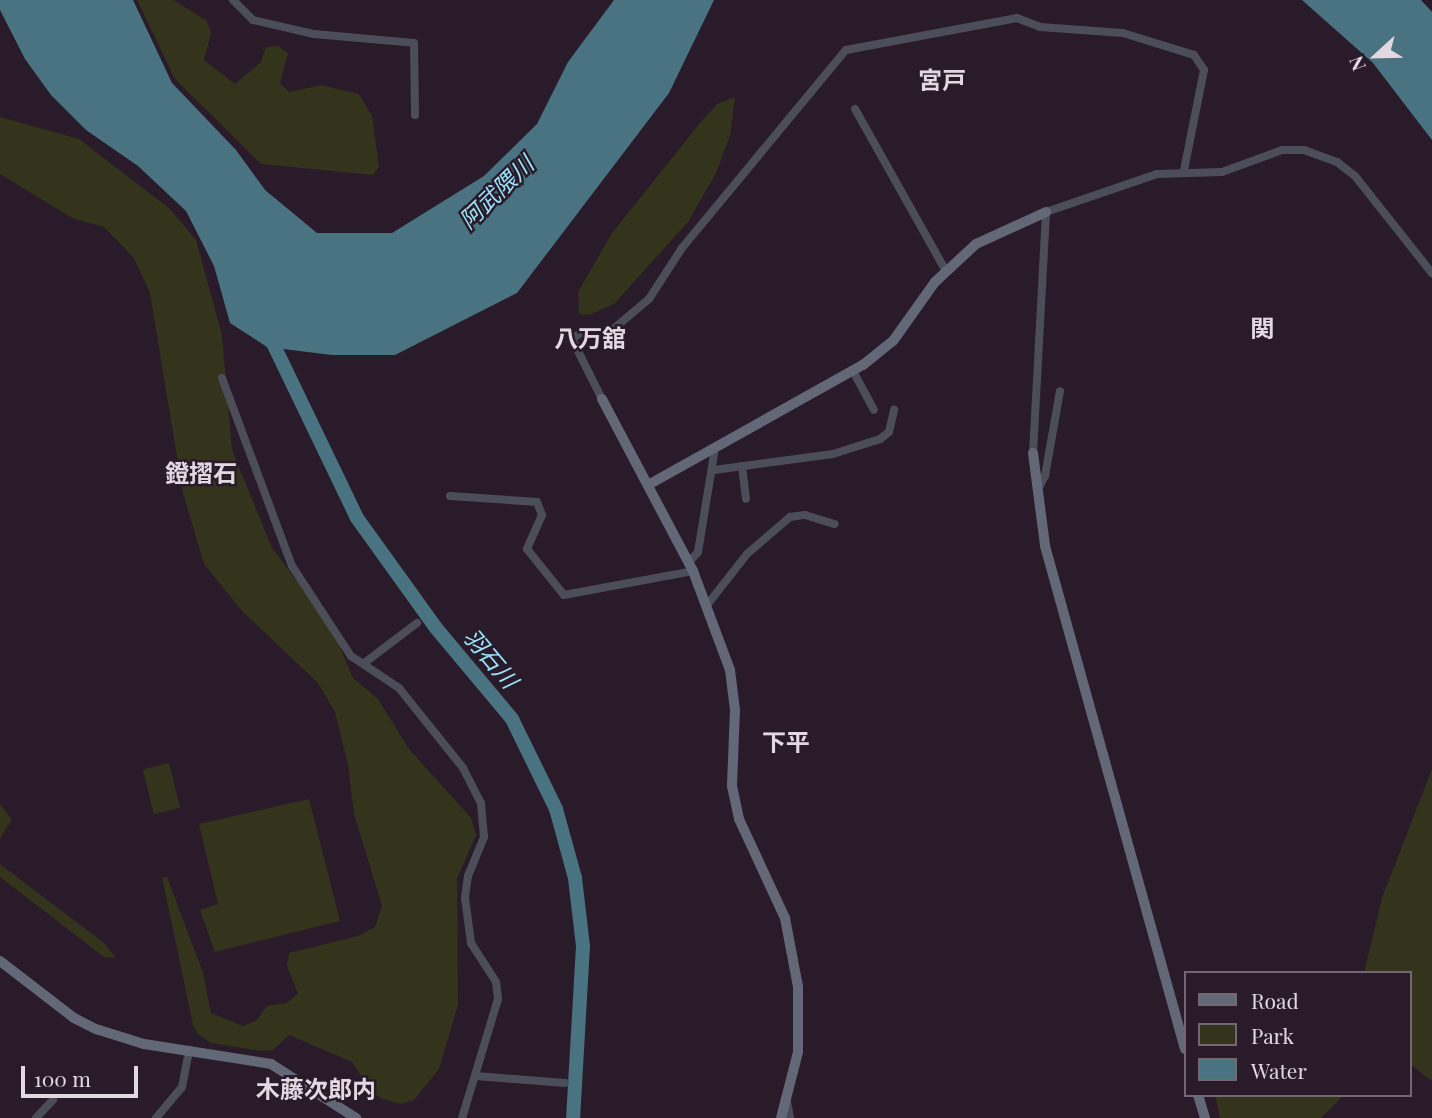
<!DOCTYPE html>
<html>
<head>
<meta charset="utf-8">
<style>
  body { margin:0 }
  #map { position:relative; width:1432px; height:1118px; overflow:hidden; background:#291b2a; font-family:"Playfair Display","Noto Sans JP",serif }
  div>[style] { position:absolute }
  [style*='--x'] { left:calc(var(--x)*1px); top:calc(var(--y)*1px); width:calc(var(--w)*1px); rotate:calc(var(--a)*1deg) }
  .green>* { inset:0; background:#33341b; transform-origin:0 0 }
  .water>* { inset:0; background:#497380 }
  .river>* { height:14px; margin:-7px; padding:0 7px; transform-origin:7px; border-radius:7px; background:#497380 }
  .street>* { height:8px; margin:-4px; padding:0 4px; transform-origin:4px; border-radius:4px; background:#4b4e58 }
  .secondary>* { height:10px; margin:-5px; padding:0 5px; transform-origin:5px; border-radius:5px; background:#636877 }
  span { translate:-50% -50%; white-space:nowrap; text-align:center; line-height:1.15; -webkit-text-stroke:5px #291b2a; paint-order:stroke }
  .water-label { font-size:23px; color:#9ae5fd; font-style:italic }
  .quarter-label { font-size:24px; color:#e2d8e2; font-weight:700 }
  .legend { position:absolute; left:1184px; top:971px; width:228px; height:126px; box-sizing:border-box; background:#291b2a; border:2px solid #736774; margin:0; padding:9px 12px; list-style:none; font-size:21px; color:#e2d8e2 }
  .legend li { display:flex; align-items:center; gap:14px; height:35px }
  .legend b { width:35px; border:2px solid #736774 }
  .north { position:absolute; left:1341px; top:21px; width:70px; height:70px; -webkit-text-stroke:5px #291b2a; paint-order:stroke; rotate:248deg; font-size:19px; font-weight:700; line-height:28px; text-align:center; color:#e2d8e2 }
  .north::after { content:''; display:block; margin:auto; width:24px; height:32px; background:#e2d8e2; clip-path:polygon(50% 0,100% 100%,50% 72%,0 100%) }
  .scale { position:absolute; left:21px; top:1066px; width:117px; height:32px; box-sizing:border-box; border:4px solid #e2d8e2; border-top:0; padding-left:9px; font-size:21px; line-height:24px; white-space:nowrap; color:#e2d8e2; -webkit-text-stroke:5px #291b2a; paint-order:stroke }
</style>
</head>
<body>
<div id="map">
  <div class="green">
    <i style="clip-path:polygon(137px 0,173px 0,207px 21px,211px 33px,204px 60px,235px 84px,261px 62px,266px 47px,278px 46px,288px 53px,280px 83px,289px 92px,321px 85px,359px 94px,372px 116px,379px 167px,373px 175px,261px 164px,175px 79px)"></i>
    <i style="clip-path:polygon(735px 97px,730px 136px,716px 173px,688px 222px,614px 304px,589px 315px,579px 314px,578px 292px,612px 233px,700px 123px,717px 104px)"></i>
    <i style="clip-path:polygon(0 117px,79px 139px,170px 209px,196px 240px,222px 335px,232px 450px,272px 548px,331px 626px,353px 678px,378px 699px,409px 749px,471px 818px,476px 835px,457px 879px,458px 1005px,439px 1069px,414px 1100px,401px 1104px,383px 1099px,371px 1092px,352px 1062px,289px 1035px,273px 1050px,260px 1051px,211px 1043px,198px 1034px,193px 1025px,162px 877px,167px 877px,203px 973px,211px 1013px,243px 1026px,257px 1020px,267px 1006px,286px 1003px,298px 994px,287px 966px,289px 953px,358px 936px,375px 927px,382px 906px,354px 814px,348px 765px,335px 712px,318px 683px,242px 611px,204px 564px,183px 493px,150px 293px,134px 258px,104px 227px,72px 218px,0 174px)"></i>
    <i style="left:169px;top:763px;width:46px;height:27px;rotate:76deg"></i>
    <i style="clip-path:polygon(1432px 769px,1432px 1081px,1409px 1063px,1409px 973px,1364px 973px,1382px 898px)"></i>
    <i style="clip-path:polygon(309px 799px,340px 921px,215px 952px,200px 910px,218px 904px,199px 824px)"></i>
    <i style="clip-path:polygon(0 804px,12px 820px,0 838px)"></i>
    <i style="clip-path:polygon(0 864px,104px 943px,116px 958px,104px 957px,0 877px)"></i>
    <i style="clip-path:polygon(1215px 1095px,1344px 1095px,1321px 1118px,1220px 1118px)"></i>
  </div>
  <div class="water">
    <i style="clip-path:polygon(0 0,133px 0,172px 83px,236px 150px,265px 190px,317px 233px,392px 233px,484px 176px,537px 124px,568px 62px,614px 0,714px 0,669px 93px,517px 293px,395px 355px,332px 355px,267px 347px,230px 323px,214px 266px,186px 211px,138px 166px,86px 130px,51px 95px,25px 59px,0 10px)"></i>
    <i style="clip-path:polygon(1302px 0,1421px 0,1432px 12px,1432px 140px,1373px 63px)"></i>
  </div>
  <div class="river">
    <i style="--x:268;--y:333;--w:205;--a:64.3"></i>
    <i style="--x:357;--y:518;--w:135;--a:54.3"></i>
    <i style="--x:436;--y:628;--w:119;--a:50.1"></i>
    <i style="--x:512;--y:719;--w:100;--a:63.9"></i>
    <i style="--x:556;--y:809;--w:72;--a:74.6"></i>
    <i style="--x:575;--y:878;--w:68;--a:83.3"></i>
    <i style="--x:583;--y:946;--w:172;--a:93.3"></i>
  </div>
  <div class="street">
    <i style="--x:233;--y:0;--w:28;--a:45"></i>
    <i style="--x:253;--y:20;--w:63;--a:12.9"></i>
    <i style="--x:314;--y:34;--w:100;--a:5.1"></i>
    <i style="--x:414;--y:43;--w:72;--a:89.2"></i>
    <i style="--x:855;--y:109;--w:186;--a:60.7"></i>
    <i style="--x:853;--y:371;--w:44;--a:61.7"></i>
    <i style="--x:222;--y:378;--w:201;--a:69.6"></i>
    <i style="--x:292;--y:566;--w:108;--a:56.8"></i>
    <i style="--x:351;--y:656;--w:58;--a:33.7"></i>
    <i style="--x:399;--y:688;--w:102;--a:51.3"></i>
    <i style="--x:463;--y:768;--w:39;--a:63"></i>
    <i style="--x:481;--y:803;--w:34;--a:85"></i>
    <i style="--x:484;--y:837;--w:42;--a:112.3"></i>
    <i style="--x:468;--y:876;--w:22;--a:98"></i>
    <i style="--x:465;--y:898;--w:45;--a:82.4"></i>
    <i style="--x:471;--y:943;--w:46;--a:57.3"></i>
    <i style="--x:496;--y:982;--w:17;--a:83"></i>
    <i style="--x:498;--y:999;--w:124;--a:106.8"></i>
    <i style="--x:602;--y:399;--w:67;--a:-116.6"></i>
    <i style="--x:572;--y:339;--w:14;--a:-36"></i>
    <i style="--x:583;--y:331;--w:29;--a:-2"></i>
    <i style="--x:612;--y:330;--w:48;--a:-40"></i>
    <i style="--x:649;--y:299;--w:61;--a:-57.1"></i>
    <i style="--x:682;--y:248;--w:257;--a:-50.4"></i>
    <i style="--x:846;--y:50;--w:174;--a:-10.6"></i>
    <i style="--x:1017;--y:18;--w:25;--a:21"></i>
    <i style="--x:1040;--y:27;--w:83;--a:4.1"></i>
    <i style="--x:1123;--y:33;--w:74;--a:17.2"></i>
    <i style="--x:1194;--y:55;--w:18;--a:56"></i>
    <i style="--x:1204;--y:70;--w:102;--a:101.3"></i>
    <i style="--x:1033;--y:453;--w:241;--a:-86.9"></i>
    <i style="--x:1046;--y:212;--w:117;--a:-18.9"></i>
    <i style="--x:1157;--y:174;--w:65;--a:-1.8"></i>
    <i style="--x:1222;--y:172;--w:64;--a:-20.1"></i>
    <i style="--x:1282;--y:150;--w:22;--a:0"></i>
    <i style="--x:1304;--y:150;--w:35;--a:20"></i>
    <i style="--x:1337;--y:162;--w:23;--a:38"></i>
    <i style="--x:1355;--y:176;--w:124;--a:51.6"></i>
    <i style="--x:742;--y:466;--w:33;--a:83"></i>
    <i style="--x:714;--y:470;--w:120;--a:-7.7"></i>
    <i style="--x:833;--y:454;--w:49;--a:-17.7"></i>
    <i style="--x:880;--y:439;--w:11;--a:-38"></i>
    <i style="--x:889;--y:432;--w:23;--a:-77"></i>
    <i style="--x:1037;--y:491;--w:17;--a:-62"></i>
    <i style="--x:1045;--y:476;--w:86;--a:-80"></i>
    <i style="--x:450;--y:496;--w:87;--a:3.9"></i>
    <i style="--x:537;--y:502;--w:14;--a:69"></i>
    <i style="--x:542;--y:515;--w:37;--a:114"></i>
    <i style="--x:527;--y:549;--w:59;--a:51.2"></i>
    <i style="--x:564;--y:595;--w:131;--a:-10.5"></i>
    <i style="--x:689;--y:562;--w:13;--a:-48"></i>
    <i style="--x:698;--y:552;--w:105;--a:-80.7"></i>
    <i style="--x:707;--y:605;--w:65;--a:-51.9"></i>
    <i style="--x:747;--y:554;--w:57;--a:-40.7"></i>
    <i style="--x:790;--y:517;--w:15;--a:-8"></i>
    <i style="--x:805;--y:515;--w:31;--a:17"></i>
    <i style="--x:363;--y:664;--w:68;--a:-37.2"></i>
    <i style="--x:476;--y:1076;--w:89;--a:4.5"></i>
    <i style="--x:787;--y:1101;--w:17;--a:80"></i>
    <i style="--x:36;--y:1118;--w:25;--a:-47"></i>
    <i style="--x:156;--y:1118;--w:40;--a:-50"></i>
    <i style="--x:182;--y:1087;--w:38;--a:-79"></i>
  </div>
  <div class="secondary">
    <i style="--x:602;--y:399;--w:195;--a:62.1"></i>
    <i style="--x:693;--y:571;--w:106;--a:69.5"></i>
    <i style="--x:730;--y:670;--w:40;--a:82.9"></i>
    <i style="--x:735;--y:710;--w:76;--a:92.3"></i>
    <i style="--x:732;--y:786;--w:34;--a:78"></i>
    <i style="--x:739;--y:819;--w:109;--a:65.1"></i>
    <i style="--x:785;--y:918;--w:70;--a:79.3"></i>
    <i style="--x:798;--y:987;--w:65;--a:90"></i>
    <i style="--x:798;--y:1052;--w:68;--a:104.4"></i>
    <i style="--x:1033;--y:453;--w:94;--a:82.6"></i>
    <i style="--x:1045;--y:546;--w:522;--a:74.45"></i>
    <i style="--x:648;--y:485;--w:246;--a:-29.2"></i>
    <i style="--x:863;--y:365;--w:38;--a:-39"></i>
    <i style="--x:893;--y:341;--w:72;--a:-54.6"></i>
    <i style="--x:935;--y:282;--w:56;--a:-42.8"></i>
    <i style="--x:976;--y:244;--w:77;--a:-24.6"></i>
    <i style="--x:0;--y:961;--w:93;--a:37.6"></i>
    <i style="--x:74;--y:1018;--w:25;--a:27"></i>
    <i style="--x:96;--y:1029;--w:50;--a:17.4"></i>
    <i style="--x:144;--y:1044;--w:129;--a:8.9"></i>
    <i style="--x:271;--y:1064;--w:101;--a:32.4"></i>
    <i style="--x:1198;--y:1095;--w:24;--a:73"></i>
  </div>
  <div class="water-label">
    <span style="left:496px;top:192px;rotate:-44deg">阿武隈川</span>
    <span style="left:491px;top:658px;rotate:50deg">羽石川</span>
  </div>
  <div class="quarter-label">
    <span style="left:942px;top:80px">宮戸</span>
    <span style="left:1262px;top:328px">関</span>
    <span style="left:590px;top:338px">八万舘</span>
    <span style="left:201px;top:473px">鐙摺石</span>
    <span style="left:786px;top:742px">下平</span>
    <span style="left:316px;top:1089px">木藤次郎内</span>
  </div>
  <ul class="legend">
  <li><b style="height:9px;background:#636877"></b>Road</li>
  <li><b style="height:19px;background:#33341b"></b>Park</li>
  <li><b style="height:19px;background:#497380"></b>Water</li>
  </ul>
  <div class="north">N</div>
  <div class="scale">100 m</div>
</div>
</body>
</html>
